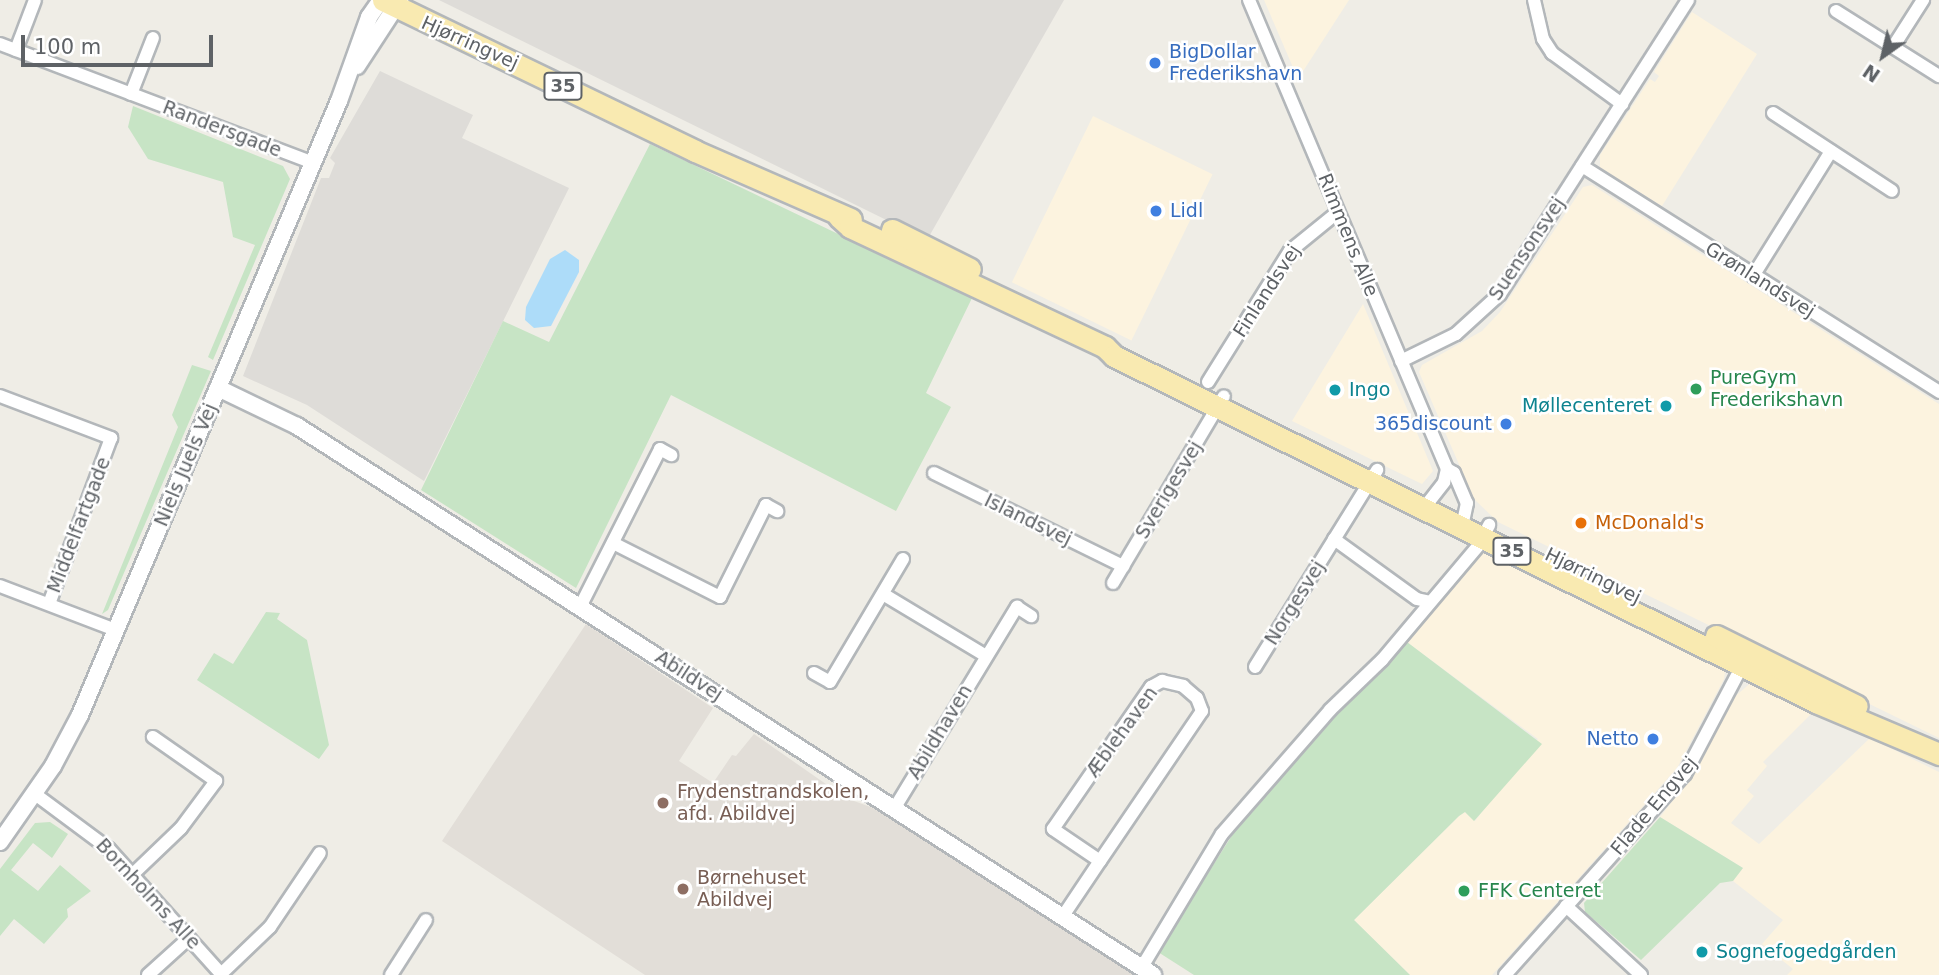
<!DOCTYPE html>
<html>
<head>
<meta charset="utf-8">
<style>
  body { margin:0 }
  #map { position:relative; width:1939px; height:975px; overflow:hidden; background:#efede6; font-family:"DejaVu Sans",sans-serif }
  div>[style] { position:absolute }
  .commercial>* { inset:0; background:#fcf3df; transform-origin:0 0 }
  .industrial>* { inset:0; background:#dedcd8 }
  .education>* { inset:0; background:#e2ded8 }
  .green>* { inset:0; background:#c7e4c5 }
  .water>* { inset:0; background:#addcf9 }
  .roads { filter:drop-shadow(2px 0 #b3b7ba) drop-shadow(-2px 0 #b3b7ba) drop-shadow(0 2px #b3b7ba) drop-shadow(0 -2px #b3b7ba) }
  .minor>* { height:12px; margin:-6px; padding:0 6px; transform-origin:6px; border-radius:6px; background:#fff }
  .tertiary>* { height:16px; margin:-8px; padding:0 8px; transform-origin:8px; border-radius:8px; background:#fff }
  .primary>* { height:21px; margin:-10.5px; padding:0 10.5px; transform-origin:10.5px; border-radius:10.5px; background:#f9eab1 }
  .dots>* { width:19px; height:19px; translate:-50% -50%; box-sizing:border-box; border:4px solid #fff; border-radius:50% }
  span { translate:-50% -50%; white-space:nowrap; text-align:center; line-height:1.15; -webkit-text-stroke:5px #fff; paint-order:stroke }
  .shield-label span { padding:2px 5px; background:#fff; border:2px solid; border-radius:5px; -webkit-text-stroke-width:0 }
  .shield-label { font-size:18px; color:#5e6266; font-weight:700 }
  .street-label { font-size:19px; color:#5e6266 }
  .shop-label { font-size:19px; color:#366cbe }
  .left { translate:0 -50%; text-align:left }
  .right { translate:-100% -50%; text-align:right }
  .leisure-label { font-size:19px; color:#27864d }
  .culture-label { font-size:19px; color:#0d838f }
  .food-label { font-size:19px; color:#c56008 }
  .education-label { font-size:19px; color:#785e54 }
  .north { position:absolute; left:1848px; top:21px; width:70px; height:70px; -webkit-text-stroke:5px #fff; paint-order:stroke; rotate:214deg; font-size:19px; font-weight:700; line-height:28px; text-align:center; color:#5e6266 }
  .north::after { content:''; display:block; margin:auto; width:24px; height:32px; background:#5e6266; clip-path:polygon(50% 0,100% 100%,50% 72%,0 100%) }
  .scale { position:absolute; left:21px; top:35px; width:192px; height:32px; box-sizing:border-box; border:4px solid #5e6266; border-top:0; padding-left:9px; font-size:21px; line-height:24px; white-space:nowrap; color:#5e6266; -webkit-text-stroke:5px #fff; paint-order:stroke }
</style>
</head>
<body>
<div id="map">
  <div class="commercial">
    <i style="clip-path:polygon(1264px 0,1349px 0,1298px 79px)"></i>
    <i style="clip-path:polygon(1692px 12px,1757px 54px,1662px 206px,1600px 168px,1600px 155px,1650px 79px,1655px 82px,1659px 76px,1654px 72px)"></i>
    <i style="left:1093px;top:116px;width:133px;height:185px;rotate:26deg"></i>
    <i style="clip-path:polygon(1592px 185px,1939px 404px,1939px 738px,1498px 522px,1474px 499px,1419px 372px,1422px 365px,1482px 331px,1500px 312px,1583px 187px)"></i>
    <i style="clip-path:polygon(1363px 304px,1433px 471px,1422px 484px,1292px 421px)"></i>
    <i style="clip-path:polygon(1482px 548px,1531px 577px,1726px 667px,1724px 679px,1677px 768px,1492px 975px,1410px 975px,1354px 920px,1459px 816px,1465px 812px,1475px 821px,1538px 739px,1404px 640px)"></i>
    <i style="clip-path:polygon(1753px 681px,1815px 710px,1763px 762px,1767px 766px,1747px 790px,1754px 796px,1731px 823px,1759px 844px,1870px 738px,1939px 772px,1939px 975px,1787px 975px,1793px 969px,1762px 944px,1783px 920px,1733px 881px,1743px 868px,1660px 817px,1689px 780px,1733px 698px)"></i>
  </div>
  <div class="industrial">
    <i style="clip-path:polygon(439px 0,1064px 0,927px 240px)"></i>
    <i style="clip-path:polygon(380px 71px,473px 115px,462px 138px,569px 188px,424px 481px,307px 405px,243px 376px,321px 178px,329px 178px,335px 163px,330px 158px)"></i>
  </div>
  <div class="education">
    <i style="clip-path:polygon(586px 624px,713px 708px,679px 761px,713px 783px,732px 755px,736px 756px,754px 734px,846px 798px,873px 808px,1136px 975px,645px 975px,442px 841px)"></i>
  </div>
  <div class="green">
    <i style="clip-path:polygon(133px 106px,283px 166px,290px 179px,213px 360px,208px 357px,255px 245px,233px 237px,223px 182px,148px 159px,128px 127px)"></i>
    <i style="clip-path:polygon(650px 144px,972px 298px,926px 393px,951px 407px,896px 511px,671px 395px,576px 588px,421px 490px,503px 321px,549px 342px)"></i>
    <i style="clip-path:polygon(192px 365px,211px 371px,108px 610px,102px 614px,178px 427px,172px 415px)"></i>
    <i style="clip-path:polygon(266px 612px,280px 613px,277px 619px,307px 640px,329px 745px,319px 759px,197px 680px,214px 653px,233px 664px)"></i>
    <i style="clip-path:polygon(1407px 642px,1542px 744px,1474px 821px,1465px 812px,1459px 816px,1354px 920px,1410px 975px,1194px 975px,1158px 952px,1236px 829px,1335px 713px)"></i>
    <i style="clip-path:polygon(1660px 817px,1743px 868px,1733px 881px,1720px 883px,1641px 960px,1585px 912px,1584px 903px)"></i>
    <i style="clip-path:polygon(50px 822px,68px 834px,52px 858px,33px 843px,11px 870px,38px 891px,60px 865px,91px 891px,67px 909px,68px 917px,44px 944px,14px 919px,0 936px,0 869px,35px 823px)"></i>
  </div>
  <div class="water">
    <i style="clip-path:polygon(565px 250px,579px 260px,579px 272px,551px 326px,534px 328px,525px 320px,526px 307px,550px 259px)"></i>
  </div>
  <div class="roads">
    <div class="minor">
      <i style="left:1249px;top:0;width:509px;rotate:67.11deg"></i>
      <i style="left:1447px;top:469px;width:8px;rotate:30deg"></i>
      <i style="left:1454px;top:473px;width:33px;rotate:67deg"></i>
      <i style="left:1467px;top:503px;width:25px;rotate:102deg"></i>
      <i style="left:1534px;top:0;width:40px;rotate:77deg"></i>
      <i style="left:1543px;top:39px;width:17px;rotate:57deg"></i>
      <i style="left:1552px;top:53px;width:87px;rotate:36.1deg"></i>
      <i style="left:1836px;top:11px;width:122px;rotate:32.3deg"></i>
      <i style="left:0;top:44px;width:335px;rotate:20.8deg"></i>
      <i style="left:1893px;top:47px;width:56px;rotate:-57.4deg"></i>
      <i style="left:16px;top:50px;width:53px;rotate:-69.2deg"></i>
      <i style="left:131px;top:94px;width:60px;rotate:-68.6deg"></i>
      <i style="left:1773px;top:113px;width:142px;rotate:33.2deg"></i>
      <i style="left:1582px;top:166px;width:423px;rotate:32.3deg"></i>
      <i style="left:1753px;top:276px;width:147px;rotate:-58deg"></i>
      <i style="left:1401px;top:361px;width:61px;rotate:-26.1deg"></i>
      <i style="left:1456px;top:334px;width:59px;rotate:-42.3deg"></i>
      <i style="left:1500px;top:294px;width:349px;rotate:-57.4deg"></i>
      <i style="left:1208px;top:382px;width:155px;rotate:-58deg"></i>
      <i style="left:1290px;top:251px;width:62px;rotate:-39.1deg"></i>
      <i style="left:0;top:396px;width:119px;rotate:20.7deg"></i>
      <i style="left:111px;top:438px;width:177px;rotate:110.5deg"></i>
      <i style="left:934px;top:473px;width:211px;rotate:26.2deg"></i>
      <i style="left:1424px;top:508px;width:33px;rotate:-52deg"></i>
      <i style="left:1444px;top:482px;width:13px;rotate:-77deg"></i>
      <i style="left:1334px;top:539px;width:102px;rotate:35.9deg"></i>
      <i style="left:1417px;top:599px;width:13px;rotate:13deg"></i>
      <i style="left:613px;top:543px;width:120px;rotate:26.8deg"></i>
      <i style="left:720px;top:597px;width:103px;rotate:-63.4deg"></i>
      <i style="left:766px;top:505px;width:13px;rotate:29deg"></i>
      <i style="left:1113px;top:583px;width:217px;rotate:-59.3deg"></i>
      <i style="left:0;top:586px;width:124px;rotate:20.8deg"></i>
      <i style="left:883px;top:594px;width:120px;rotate:31deg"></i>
      <i style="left:580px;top:607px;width:177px;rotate:-63.1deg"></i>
      <i style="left:660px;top:449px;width:13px;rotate:29deg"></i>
      <i style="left:1255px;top:667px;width:232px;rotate:-58.2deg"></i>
      <i style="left:814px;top:673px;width:18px;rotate:29deg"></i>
      <i style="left:830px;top:682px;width:143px;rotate:-59.3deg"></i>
      <i style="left:35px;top:794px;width:92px;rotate:36.6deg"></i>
      <i style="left:109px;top:849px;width:169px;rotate:48.1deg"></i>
      <i style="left:894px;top:809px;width:237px;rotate:-58.7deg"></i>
      <i style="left:1017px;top:607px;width:17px;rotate:33deg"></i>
      <i style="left:133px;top:874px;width:66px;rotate:-43.8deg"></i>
      <i style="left:181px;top:828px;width:59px;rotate:-53.3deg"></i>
      <i style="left:216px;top:781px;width:77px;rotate:-145.1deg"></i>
      <i style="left:1566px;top:906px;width:102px;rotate:42.6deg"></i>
      <i style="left:1063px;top:916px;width:66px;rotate:-56.1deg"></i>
      <i style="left:1100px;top:861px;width:57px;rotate:-145.8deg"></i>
      <i style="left:1053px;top:829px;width:173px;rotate:-55.4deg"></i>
      <i style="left:1151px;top:687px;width:13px;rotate:-29deg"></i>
      <i style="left:1162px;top:681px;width:22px;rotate:13deg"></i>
      <i style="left:1183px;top:686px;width:18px;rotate:41deg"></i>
      <i style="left:1197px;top:698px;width:14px;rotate:69deg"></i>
      <i style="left:1202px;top:711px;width:181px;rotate:124.2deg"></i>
      <i style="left:1142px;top:967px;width:155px;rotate:-59deg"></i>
      <i style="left:1222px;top:834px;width:164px;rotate:-48.9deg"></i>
      <i style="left:1330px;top:710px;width:72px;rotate:-43.9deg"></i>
      <i style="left:1382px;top:660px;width:149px;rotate:-49.9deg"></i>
      <i style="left:1478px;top:546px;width:24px;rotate:-62deg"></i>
      <i style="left:221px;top:974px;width:68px;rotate:-43.8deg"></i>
      <i style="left:270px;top:927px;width:89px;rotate:-56deg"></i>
      <i style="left:148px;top:975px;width:55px;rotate:-42.1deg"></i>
      <i style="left:391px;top:975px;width:65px;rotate:-57.5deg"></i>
      <i style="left:1505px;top:975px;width:270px;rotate:-48.2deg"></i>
      <i style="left:1685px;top:774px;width:129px;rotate:-62.2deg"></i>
    </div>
    <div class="tertiary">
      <i style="left:357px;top:66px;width:79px;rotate:-56.9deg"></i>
      <i style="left:218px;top:388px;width:88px;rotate:25.7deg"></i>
      <i style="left:297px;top:426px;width:1017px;rotate:32.67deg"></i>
      <i style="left:0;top:842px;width:93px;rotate:-55.1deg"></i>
      <i style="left:53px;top:766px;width:58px;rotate:-62.1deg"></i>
      <i style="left:80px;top:715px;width:666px;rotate:-67.13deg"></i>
      <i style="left:339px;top:101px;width:89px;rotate:-70.3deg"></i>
      <i style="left:369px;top:17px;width:21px;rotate:-55deg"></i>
    </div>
    <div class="primary">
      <i style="left:383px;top:0;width:347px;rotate:25.8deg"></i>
      <i style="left:695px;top:151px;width:170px;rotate:23.6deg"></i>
      <i style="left:839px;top:217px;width:15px;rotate:42deg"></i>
      <i style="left:850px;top:227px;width:282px;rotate:25.2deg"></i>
      <i style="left:1105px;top:347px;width:13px;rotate:45deg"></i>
      <i style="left:1114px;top:356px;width:783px;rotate:26.24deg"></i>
      <i style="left:1816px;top:702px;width:134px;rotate:22.9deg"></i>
      <i style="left:892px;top:230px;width:87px;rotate:26.6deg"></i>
      <i style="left:1716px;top:636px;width:157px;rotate:26.4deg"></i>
    </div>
  </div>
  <div class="dots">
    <i style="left:1155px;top:63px;background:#3f7fe0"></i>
    <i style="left:1156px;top:211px;background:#3f7fe0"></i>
    <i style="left:1696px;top:389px;background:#2e9e5b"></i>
    <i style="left:1335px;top:390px;background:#0f9aa8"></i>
    <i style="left:1666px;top:406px;background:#0f9aa8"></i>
    <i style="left:1506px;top:424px;background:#3f7fe0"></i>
    <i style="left:1581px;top:523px;background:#e8710a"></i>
    <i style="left:1653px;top:739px;background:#3f7fe0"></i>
    <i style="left:663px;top:803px;background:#8d6e63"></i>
    <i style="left:683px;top:889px;background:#8d6e63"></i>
    <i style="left:1464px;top:891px;background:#2e9e5b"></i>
    <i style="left:1702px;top:952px;background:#0f9aa8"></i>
  </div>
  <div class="shield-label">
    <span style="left:563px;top:86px">35</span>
    <span style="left:1512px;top:551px">35</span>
  </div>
  <div class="street-label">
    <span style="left:470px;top:43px;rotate:24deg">Hjørringvej</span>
    <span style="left:222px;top:129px;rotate:21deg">Randersgade</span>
    <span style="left:1348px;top:235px;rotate:68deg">Rimmens Alle</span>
    <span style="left:1527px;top:249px;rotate:-56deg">Suensonsvej</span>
    <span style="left:1760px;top:280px;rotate:32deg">Grønlandsvej</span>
    <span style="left:1267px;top:291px;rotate:-57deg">Finlandsvej</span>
    <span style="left:186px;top:465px;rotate:-67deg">Niels Juels Vej</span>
    <span style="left:1169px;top:490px;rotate:-59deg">Sverigesvej</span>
    <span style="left:1028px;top:520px;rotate:26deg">Islandsvej</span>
    <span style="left:79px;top:525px;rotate:-69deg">Middelfartgade</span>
    <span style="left:1593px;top:576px;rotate:26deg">Hjørringvej</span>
    <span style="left:1295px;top:603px;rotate:-58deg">Norgesvej</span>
    <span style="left:689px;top:676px;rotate:33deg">Abildvej</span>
    <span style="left:940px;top:732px;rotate:-59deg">Abildhaven</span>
    <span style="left:1122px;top:732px;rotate:-54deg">Æblehaven</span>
    <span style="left:1654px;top:806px;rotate:-50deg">Flade Engvej</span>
    <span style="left:148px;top:894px;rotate:47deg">Bornholms Alle</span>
  </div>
  <div class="shop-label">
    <span class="left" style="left:1169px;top:63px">BigDollar<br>Frederikshavn</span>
    <span class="left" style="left:1170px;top:211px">Lidl</span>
    <span class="right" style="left:1492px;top:424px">365discount</span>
    <span class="right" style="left:1639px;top:739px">Netto</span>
  </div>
  <div class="leisure-label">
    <span class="left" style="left:1710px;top:389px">PureGym<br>Frederikshavn</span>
    <span class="left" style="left:1478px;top:891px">FFK Centeret</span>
  </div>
  <div class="culture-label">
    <span class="left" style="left:1349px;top:390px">Ingo</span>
    <span class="right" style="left:1652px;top:406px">Møllecenteret</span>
    <span class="left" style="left:1716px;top:952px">Sognefogedgården</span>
  </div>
  <div class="food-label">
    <span class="left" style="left:1595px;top:523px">McDonald's</span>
  </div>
  <div class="education-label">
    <span class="left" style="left:677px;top:803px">Frydenstrandskolen,<br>afd. Abildvej</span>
    <span class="left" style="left:697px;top:889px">Børnehuset<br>Abildvej</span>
  </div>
  <div class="north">N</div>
  <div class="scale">100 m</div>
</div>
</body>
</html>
